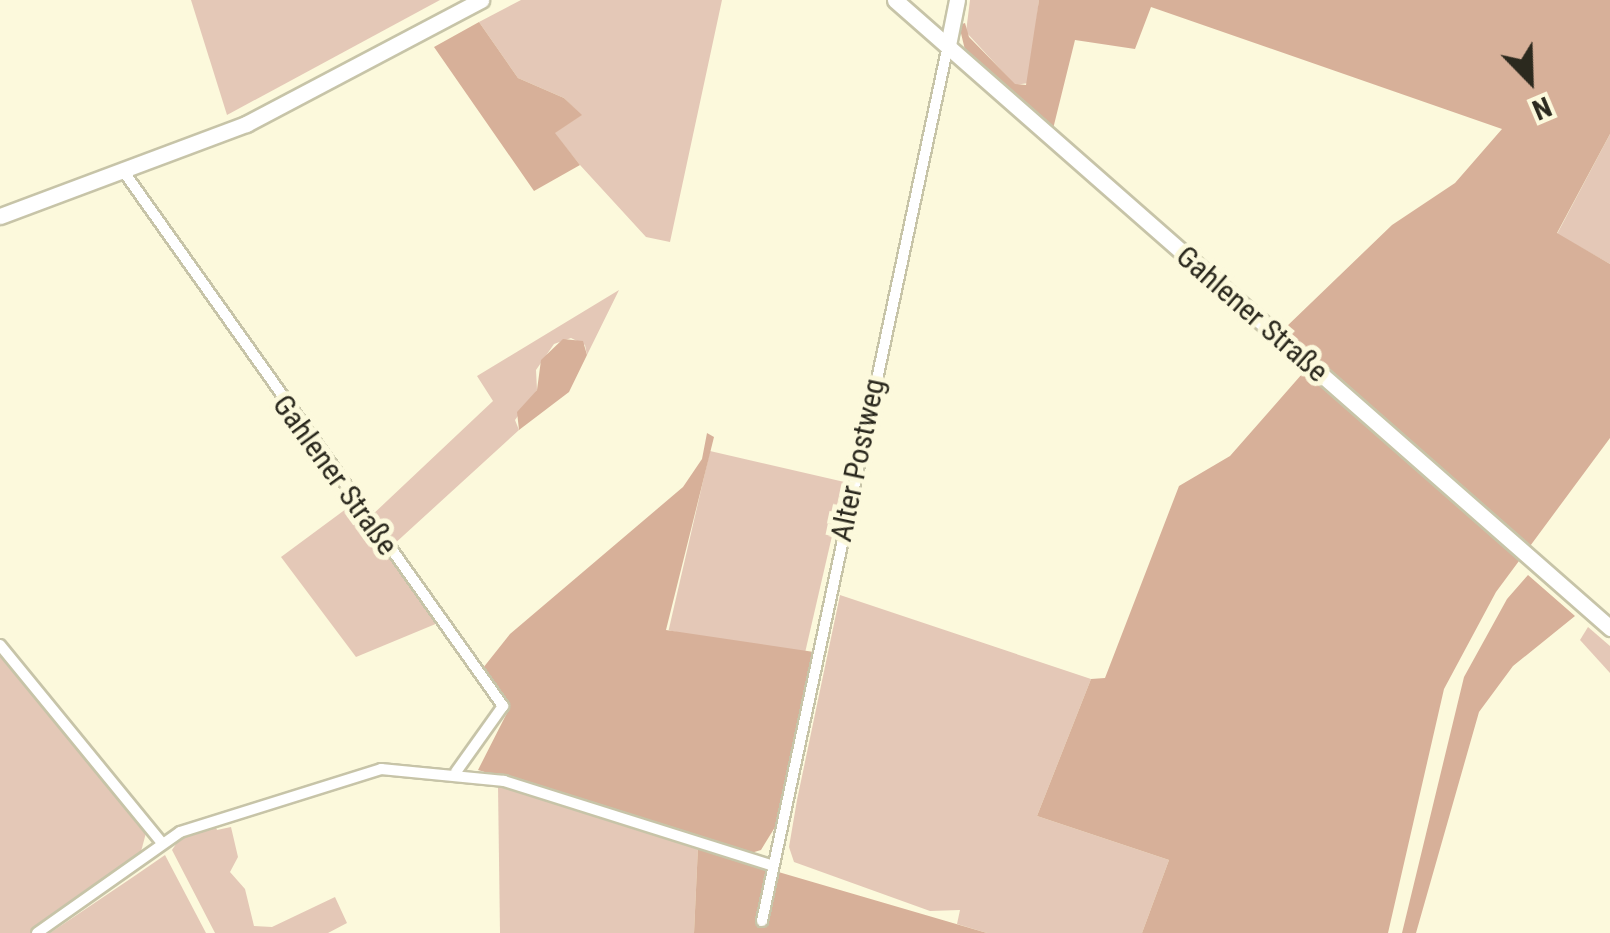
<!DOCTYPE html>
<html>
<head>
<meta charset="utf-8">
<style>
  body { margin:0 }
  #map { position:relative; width:1610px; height:933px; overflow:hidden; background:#fcf9dc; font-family:"Roboto Condensed",sans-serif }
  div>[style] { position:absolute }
  .green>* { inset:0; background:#e4c8b7; transform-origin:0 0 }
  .forest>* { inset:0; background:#d7b099 }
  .roads { filter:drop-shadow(2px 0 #c7c4a8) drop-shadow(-2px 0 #c7c4a8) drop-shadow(0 2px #c7c4a8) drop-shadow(0 -2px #c7c4a8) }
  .street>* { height:10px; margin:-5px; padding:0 5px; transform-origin:5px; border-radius:5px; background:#fff }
  .secondary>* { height:15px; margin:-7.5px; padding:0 7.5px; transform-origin:7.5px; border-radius:7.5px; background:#fff }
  span { translate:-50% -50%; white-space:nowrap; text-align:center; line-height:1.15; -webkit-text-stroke:10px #fcf9dc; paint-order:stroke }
  .street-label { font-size:30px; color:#2b291e }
  .north { position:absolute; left:1480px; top:30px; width:100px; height:100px; -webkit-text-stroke:8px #fcf9dc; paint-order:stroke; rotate:157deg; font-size:28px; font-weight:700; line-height:40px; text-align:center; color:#2b291e }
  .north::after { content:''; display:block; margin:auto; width:35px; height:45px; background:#2b291e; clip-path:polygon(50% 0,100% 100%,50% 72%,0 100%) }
</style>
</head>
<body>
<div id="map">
  <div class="green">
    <i style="clip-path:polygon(191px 0,440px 0,227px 115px)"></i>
    <i style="clip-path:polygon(521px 0,722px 0,670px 242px,646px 237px,580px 165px,554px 133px,581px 115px,564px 98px,518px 78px,479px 22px)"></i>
    <i style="clip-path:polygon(970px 0,1039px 0,1029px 83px,1015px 85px,966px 32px)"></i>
    <i style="clip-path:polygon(1610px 134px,1610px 264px,1557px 234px)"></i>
    <i style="clip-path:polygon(619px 290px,587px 355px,585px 345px,571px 338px,554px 344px,536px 370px,537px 390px,515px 420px,519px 430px,392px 546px,370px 517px,493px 401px,477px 376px)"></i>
    <i style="left:710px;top:451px;width:138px;height:184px;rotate:13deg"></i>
    <i style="clip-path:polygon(350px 506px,438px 623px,356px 657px,281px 557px)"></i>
    <i style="clip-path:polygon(840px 595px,1091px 679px,1037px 816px,1169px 860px,1142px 933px,987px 933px,957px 924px,960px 910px,930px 911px,794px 862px,789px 847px,797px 800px)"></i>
    <i style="clip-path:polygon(1588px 627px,1610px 646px,1610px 673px,1580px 640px)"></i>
    <i style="clip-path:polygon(0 652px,146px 833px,139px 859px,34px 933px,0 933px)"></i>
    <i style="clip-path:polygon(498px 786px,698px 846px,694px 933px,500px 933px)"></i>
    <i style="clip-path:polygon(214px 822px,217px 830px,231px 827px,238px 857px,230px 872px,245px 889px,254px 926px,272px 927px,335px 897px,347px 923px,328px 933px,215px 933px,172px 850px,182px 835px)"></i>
    <i style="clip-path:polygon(165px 855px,206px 933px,50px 933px,136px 875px)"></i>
  </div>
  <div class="forest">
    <i style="clip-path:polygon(1039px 0,1610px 0,1610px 134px,1557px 233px,1610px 264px,1610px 438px,1496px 592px,1444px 689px,1388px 933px,1142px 933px,1169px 860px,1037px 816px,1091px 679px,1105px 678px,1179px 486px,1230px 456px,1316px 358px,1284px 329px,1392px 225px,1455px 183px,1502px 129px,1151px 7px,1135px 49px,1075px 40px,1053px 129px,965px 50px,959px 25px,965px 23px,969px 37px,1015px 84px,1026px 85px)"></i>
    <i style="clip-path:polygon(479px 22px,518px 78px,564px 98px,582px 115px,555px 133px,580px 165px,534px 191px,434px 47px)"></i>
    <i style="clip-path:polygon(563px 339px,583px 341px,587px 355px,569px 392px,519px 430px,517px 412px,537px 390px,541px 360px)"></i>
    <i style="clip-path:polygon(707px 433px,714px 437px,666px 630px,814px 652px,780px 819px,761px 850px,751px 853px,478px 770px,509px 709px,483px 668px,510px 634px,683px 487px,702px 459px)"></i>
    <i style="clip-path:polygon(1528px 575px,1575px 616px,1513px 666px,1479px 712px,1416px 933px,1402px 933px,1464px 677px,1507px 599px)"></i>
    <i style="clip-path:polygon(698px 846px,775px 871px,987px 933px,694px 933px)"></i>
  </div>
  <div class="roads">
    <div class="street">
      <i style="left:124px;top:172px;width:655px;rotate:54.64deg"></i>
      <i style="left:503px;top:706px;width:81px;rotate:125.5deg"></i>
      <i style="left:0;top:645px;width:254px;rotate:50.7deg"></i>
      <i style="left:762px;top:921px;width:896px;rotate:-78.01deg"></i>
      <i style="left:37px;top:933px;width:175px;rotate:-35.2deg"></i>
      <i style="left:180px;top:832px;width:211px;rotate:-17.4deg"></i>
      <i style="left:381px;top:769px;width:124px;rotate:5.6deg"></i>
      <i style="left:504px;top:781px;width:282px;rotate:17.5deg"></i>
    </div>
    <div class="secondary">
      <i style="left:895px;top:0;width:952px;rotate:41.29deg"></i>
      <i style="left:948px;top:45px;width:46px;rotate:-78.7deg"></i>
      <i style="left:0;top:216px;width:263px;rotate:-20.5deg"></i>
      <i style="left:246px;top:124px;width:266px;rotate:-27.8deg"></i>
    </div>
  </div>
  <div class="street-label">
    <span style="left:1252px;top:314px;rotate:41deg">Gahlener Straße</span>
    <span style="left:858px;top:460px;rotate:-78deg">Alter Postweg</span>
    <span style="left:335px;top:475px;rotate:54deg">Gahlener Straße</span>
  </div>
  <div class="north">N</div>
</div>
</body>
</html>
